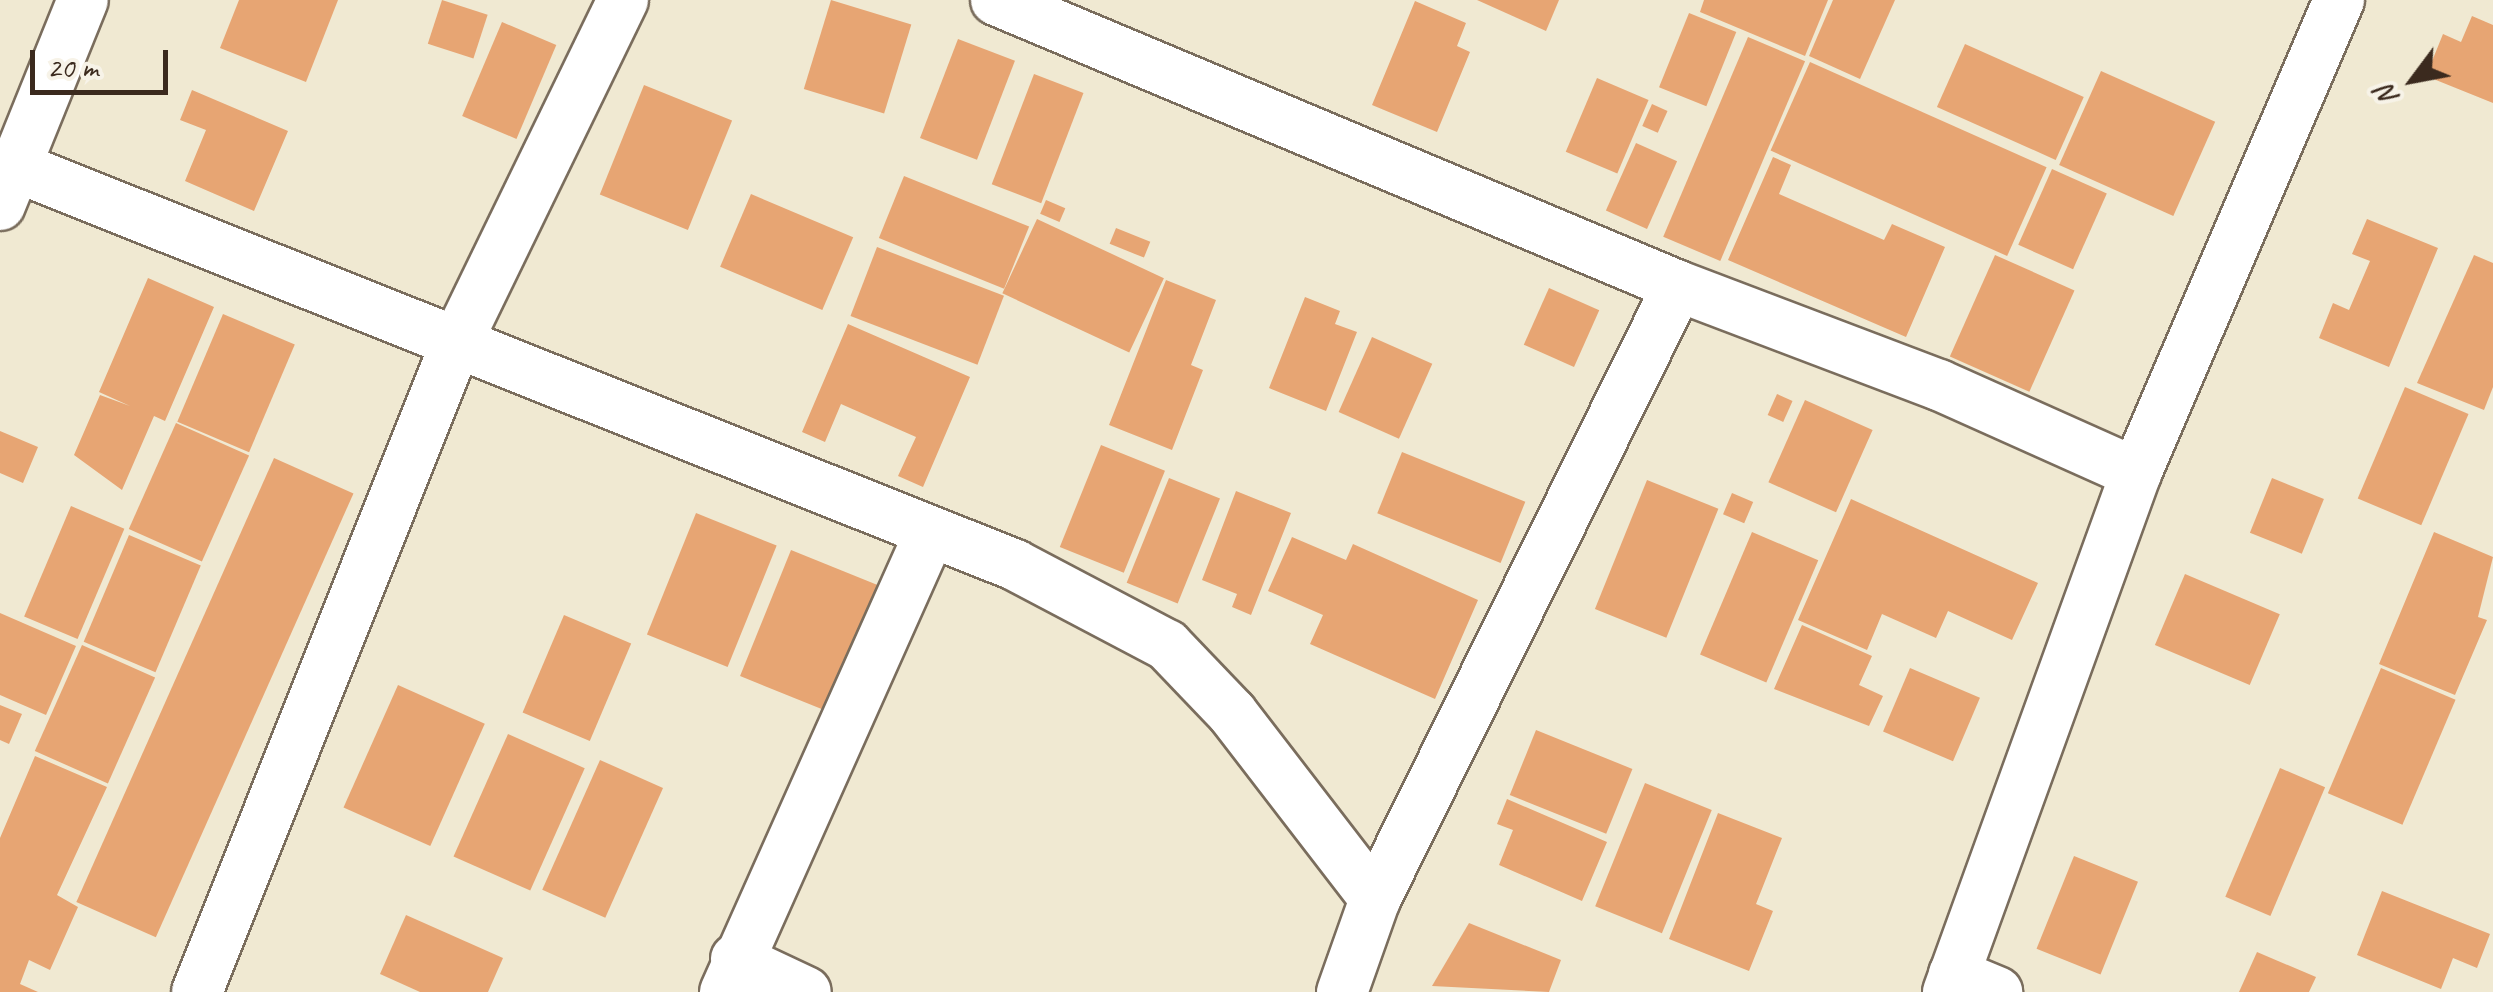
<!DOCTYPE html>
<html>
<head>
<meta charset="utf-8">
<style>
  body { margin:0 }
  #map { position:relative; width:2493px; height:992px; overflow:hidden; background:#f0e9d2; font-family:Caveat,sans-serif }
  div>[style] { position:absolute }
  .building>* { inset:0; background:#e7a573; transform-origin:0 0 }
  .roads { filter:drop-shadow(2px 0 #7a6d5d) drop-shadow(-2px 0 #7a6d5d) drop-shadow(0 2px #7a6d5d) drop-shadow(0 -2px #7a6d5d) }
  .minor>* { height:50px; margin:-25px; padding:0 25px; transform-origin:25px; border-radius:25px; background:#fff }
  span { translate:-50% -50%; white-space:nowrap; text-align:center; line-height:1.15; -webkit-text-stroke:10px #f7f3e8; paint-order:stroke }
  .north { position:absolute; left:2363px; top:30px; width:100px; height:100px; -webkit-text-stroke:8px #f7f3e8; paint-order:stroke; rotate:238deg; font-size:28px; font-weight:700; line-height:40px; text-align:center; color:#3b2a1e }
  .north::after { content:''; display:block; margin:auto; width:35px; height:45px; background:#3b2a1e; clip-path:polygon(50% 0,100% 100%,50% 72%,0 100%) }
  .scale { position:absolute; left:30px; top:50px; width:138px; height:45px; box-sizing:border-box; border:5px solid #3b2a1e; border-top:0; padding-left:12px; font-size:30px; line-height:35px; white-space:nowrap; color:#3b2a1e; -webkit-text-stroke:8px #f7f3e8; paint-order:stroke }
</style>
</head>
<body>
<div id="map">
  <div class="building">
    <i style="clip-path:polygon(239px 0,338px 0,306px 82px,220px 48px)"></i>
    <i style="left:442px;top:0;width:48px;height:46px;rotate:18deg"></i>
    <i style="left:831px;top:0;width:84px;height:93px;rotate:17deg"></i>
    <i style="clip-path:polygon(1477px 0,1559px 0,1546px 31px)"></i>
    <i style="clip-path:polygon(1704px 0,1828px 0,1805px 56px,1700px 12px)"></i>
    <i style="clip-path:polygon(1833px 0,1895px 0,1860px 79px,1809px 56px)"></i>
    <i style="clip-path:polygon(1415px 1px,1466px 23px,1457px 46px,1470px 52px,1437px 132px,1372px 105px)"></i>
    <i style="left:1689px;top:13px;width:51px;height:80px;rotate:22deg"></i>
    <i style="clip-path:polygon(2472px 16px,2493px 25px,2493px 103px,2426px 76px,2443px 34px,2461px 42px)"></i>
    <i style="left:502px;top:22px;width:59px;height:102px;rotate:23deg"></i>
    <i style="left:1748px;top:37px;width:62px;height:217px;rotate:23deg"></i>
    <i style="left:958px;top:39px;width:61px;height:106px;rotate:21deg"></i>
    <i style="left:1965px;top:44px;width:130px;height:69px;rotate:24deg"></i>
    <i style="left:1810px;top:62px;width:259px;height:97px;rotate:24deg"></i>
    <i style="left:2101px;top:71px;width:125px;height:103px;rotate:24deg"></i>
    <i style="left:1034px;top:74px;width:53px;height:118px;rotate:21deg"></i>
    <i style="left:1597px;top:78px;width:56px;height:80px;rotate:23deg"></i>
    <i style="left:644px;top:85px;width:95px;height:118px;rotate:22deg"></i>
    <i style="clip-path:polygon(192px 90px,288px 131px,254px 211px,185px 181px,206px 130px,180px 120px)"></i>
    <i style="left:1652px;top:104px;width:17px;height:24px;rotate:24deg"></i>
    <i style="left:1636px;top:143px;width:45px;height:74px;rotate:24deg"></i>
    <i style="clip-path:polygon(1773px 157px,1791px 165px,1779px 194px,1884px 240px,1892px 224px,1945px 247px,1906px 337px,1728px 260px)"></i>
    <i style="left:2052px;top:169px;width:60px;height:83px;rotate:24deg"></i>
    <i style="left:904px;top:176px;width:135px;height:67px;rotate:22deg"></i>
    <i style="left:751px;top:194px;width:111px;height:79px;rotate:23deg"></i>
    <i style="left:1046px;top:200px;width:21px;height:15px;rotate:23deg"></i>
    <i style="left:1037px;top:219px;width:140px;height:82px;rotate:25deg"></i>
    <i style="clip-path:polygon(2367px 219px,2438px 248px,2389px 367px,2319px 338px,2333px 303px,2349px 310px,2370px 261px,2352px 254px)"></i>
    <i style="left:1116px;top:228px;width:37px;height:17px;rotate:22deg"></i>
    <i style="left:877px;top:247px;width:136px;height:74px;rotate:21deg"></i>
    <i style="left:1995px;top:255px;width:87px;height:111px;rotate:24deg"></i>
    <i style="clip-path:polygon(2474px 255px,2493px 263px,2493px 387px,2484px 410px,2417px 383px)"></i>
    <i style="clip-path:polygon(148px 278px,214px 307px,165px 421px,154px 416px,122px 490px,74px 455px,100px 395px,130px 406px,99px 392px)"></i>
    <i style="clip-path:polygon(1166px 280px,1216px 300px,1191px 365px,1203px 370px,1172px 450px,1109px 425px)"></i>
    <i style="left:1549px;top:288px;width:55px;height:62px;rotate:24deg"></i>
    <i style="clip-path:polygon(1305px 297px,1340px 311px,1335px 324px,1357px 332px,1326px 411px,1269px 388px)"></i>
    <i style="left:223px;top:314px;width:78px;height:117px;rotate:23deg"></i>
    <i style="clip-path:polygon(848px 324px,970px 377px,923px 487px,898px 476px,916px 437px,841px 404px,825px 442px,802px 432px)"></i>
    <i style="left:1372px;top:337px;width:66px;height:82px;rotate:24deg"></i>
    <i style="left:2405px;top:387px;width:69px;height:121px;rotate:23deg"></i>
    <i style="left:1777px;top:394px;width:17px;height:23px;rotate:24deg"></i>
    <i style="left:1805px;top:400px;width:74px;height:90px;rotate:24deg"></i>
    <i style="left:176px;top:423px;width:80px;height:116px;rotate:24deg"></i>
    <i style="clip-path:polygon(0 431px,38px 447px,23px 483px,0 473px)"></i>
    <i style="left:1101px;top:445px;width:69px;height:110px;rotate:22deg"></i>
    <i style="left:1402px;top:452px;width:133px;height:66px;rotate:22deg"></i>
    <i style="left:274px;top:458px;width:87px;height:486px;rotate:24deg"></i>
    <i style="left:1169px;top:478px;width:55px;height:113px;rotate:22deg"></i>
    <i style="left:2272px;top:478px;width:56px;height:59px;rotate:22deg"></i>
    <i style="left:1647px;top:480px;width:77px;height:139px;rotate:22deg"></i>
    <i style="clip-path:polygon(1236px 491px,1291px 513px,1251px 615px,1232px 607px,1237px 594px,1202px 580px)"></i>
    <i style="left:1732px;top:493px;width:23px;height:23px;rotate:23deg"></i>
    <i style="clip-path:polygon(1851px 499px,2038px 583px,2012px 640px,1948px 611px,1936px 638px,1882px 614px,1867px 650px,1798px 620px)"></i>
    <i style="left:71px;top:506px;width:58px;height:120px;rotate:23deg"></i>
    <i style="left:696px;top:513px;width:87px;height:131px;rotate:22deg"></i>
    <i style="left:1752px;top:532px;width:72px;height:133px;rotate:23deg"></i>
    <i style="clip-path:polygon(2434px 532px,2493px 557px,2478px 617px,2487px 620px,2455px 695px,2379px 664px)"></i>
    <i style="left:129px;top:535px;width:78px;height:116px;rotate:23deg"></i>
    <i style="clip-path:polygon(1292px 537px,1346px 560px,1353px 544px,1478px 600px,1435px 699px,1310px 644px,1323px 615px,1268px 591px)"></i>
    <i style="left:791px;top:550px;width:100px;height:136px;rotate:22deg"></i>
    <i style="left:2185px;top:574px;width:103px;height:77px;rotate:23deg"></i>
    <i style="clip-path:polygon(0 613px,76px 646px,46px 715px,0 695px)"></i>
    <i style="left:564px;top:615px;width:73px;height:106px;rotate:23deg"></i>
    <i style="clip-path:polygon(1802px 625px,1872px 656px,1859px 685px,1883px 696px,1869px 726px,1774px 689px)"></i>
    <i style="left:82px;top:645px;width:80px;height:116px;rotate:24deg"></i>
    <i style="left:1910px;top:668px;width:76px;height:69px;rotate:23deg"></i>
    <i style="left:2381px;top:668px;width:81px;height:136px;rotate:23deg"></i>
    <i style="left:398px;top:685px;width:95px;height:134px;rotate:24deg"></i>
    <i style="clip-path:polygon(0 705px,22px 714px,9px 744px,0 740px)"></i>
    <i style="left:1536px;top:730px;width:104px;height:70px;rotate:22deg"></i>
    <i style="left:508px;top:734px;width:84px;height:134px;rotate:24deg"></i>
    <i style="clip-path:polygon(35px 756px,107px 787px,57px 895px,78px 907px,50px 970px,29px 960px,20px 984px,38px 992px,0 992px,0 838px)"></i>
    <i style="left:600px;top:760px;width:69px;height:142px;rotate:24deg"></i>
    <i style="left:2280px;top:768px;width:49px;height:140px;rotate:23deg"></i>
    <i style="left:1645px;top:783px;width:72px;height:133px;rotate:22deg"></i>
    <i style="clip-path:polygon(1507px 799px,1607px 842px,1582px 901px,1499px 865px,1513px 830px,1497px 824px)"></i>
    <i style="clip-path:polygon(1718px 813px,1782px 838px,1756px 904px,1773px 911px,1749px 971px,1669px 939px)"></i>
    <i style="left:2074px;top:856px;width:69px;height:100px;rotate:22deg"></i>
    <i style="clip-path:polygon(2382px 891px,2490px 934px,2477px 968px,2453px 958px,2441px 989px,2357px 955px)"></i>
    <i style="clip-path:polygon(406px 915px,503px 958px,488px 992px,420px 992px,380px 974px)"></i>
    <i style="clip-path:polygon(1469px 923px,1561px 960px,1549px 992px,1432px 986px)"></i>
    <i style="clip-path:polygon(2257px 952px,2316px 977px,2309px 992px,2239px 992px)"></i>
  </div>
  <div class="roads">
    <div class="minor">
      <i style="left:996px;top:0;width:740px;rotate:22.75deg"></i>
      <i style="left:14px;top:166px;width:1078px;rotate:21.73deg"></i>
      <i style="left:1015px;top:565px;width:172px;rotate:27.8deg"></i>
      <i style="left:1167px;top:645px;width:94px;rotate:46.3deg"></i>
      <i style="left:1232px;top:713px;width:235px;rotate:52.4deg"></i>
      <i style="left:1375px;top:899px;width:99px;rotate:109.5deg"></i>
      <i style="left:0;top:205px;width:221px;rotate:-68deg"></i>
      <i style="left:1375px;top:899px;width:684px;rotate:-63.7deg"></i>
      <i style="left:1678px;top:286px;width:279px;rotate:20.8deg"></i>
      <i style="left:1939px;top:385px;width:216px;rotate:24.1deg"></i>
      <i style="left:736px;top:959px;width:77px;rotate:25.2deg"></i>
      <i style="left:1954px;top:974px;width:47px;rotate:22.7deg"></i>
      <i style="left:197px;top:992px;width:693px;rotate:-68.24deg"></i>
      <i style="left:454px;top:348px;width:387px;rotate:-64.1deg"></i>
      <i style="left:725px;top:992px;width:503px;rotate:-65.93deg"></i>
      <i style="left:1948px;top:992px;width:552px;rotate:-70.09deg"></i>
      <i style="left:2136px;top:473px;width:515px;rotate:-66.77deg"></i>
    </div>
  </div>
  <div class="north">N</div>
  <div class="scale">20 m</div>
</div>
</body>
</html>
